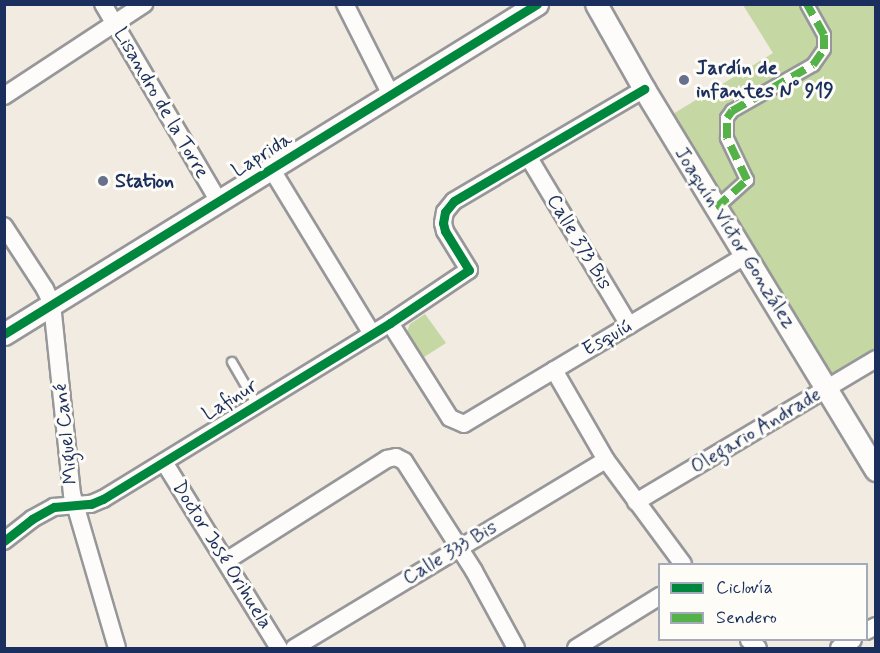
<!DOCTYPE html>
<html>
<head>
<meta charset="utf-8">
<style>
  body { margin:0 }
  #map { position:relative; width:880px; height:653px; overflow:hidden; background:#f1ebe1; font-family:Mynerve,sans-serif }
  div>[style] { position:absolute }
  .green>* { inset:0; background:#c5d7a3 }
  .roads { filter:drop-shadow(2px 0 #97979a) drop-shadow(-2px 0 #97979a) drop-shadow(0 2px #97979a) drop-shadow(0 -2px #97979a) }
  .service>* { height:8px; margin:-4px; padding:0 4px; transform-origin:4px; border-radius:4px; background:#fdfcfa }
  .pedestrian>* { height:12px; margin:-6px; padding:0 6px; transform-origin:6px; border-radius:6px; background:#fdfcfa }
  .minor>* { height:16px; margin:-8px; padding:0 8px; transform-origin:8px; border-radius:8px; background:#fdfcfa }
  .tertiary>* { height:21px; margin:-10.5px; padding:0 10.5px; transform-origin:10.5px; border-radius:10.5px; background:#fdfcfa }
  .quiet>* { height:8px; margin-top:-4px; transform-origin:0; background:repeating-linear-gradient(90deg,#55b248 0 15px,transparent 0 23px) }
  .cycleway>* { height:9px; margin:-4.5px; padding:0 4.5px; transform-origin:4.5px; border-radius:4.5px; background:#00873e }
  .dots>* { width:16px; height:16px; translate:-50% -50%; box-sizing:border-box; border:3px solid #fdfcf7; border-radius:50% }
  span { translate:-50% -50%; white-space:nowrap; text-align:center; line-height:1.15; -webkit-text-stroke:6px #fdfcf7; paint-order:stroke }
  .poi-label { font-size:20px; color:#1b2f5e; font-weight:700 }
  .left { translate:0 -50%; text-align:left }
  .street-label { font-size:20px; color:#1b2f5e }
  .frame { position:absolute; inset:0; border:6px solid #1b2f5e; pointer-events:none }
  .legend { position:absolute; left:658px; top:563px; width:210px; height:78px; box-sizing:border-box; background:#fdfcf7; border:2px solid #a3aaba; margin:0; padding:8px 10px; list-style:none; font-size:18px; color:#1b2f5e }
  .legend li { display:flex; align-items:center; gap:12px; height:30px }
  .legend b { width:30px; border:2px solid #a3aaba }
</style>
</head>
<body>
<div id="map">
  <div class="green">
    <i style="clip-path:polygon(743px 5px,875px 5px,875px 351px,828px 380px,668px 117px,773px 53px)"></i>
    <i style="clip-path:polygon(425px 314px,446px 343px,421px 359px,406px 334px,410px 324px)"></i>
  </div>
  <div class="roads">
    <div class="service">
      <i style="left:232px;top:362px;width:50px;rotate:59.8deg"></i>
    </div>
    <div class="pedestrian">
      <i style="left:716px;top:208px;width:42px;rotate:-42.1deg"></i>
      <i style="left:747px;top:180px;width:47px;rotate:-115.5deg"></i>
      <i style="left:727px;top:138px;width:20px;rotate:-90deg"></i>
      <i style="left:727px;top:118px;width:9px;rotate:-54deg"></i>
      <i style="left:732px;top:111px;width:93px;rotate:-29.6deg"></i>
      <i style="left:813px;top:65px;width:19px;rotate:-55deg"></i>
      <i style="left:824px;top:49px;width:14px;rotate:-90deg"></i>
      <i style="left:824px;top:35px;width:35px;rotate:-119deg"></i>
    </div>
    <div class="minor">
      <i style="left:103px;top:4px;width:229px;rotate:59.6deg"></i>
      <i style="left:345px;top:4px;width:102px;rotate:63.2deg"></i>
      <i style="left:4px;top:96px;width:168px;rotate:-33.3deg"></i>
      <i style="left:529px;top:158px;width:195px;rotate:59.1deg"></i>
      <i style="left:272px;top:170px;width:192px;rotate:58.6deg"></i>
      <i style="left:4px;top:226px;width:75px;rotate:56.9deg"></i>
      <i style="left:45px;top:289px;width:17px;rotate:65deg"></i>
      <i style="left:52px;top:304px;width:191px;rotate:84deg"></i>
      <i style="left:72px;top:494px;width:160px;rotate:73.7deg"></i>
      <i style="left:390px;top:323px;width:112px;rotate:57.7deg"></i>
      <i style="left:450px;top:418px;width:15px;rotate:23deg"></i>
      <i style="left:464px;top:424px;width:327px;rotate:-30.9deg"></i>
      <i style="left:554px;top:370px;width:104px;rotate:60deg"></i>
      <i style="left:606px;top:460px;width:129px;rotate:53.5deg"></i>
      <i style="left:164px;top:462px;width:219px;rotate:58.3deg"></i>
      <i style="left:636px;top:502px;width:279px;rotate:-30.8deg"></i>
      <i style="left:4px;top:541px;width:36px;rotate:-38deg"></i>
      <i style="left:32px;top:519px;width:25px;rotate:-29deg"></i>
      <i style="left:54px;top:507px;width:37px;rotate:-5deg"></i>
      <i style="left:91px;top:504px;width:13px;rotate:-23deg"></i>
      <i style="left:103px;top:499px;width:337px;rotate:-31.5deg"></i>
      <i style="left:390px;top:323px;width:95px;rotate:-33.9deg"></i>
      <i style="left:469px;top:270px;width:46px;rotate:-121.6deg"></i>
      <i style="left:445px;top:231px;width:8px;rotate:-104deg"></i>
      <i style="left:443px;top:223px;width:11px;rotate:-80deg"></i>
      <i style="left:445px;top:212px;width:14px;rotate:-51deg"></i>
      <i style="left:454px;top:201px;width:221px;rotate:-30.5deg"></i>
      <i style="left:226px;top:561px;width:191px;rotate:-32.4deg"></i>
      <i style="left:387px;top:459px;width:9px;rotate:-13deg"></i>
      <i style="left:396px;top:457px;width:9px;rotate:27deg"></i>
      <i style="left:404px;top:461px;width:130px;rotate:57.5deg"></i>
      <i style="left:474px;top:571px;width:88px;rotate:61.4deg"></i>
      <i style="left:866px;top:631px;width:11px;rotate:-27deg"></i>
      <i style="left:749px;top:640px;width:12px;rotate:42deg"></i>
      <i style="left:294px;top:648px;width:364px;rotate:-31.1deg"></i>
      <i style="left:576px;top:648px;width:99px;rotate:-31.8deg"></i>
      <i style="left:839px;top:648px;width:16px;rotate:-30deg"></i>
    </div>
    <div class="tertiary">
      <i style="left:596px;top:4px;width:98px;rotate:60.5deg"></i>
      <i style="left:644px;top:89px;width:446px;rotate:58.7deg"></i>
      <i style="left:4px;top:334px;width:627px;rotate:-31.76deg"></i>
    </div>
  </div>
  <div class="quiet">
    <i style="left:716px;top:208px;width:42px;rotate:-42.1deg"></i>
    <i style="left:747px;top:180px;width:47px;rotate:-115.5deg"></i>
    <i style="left:727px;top:138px;width:20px;rotate:-90deg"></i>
    <i style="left:727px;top:118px;width:9px;rotate:-54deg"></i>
    <i style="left:732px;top:111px;width:93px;rotate:-29.6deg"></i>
    <i style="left:813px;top:65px;width:19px;rotate:-55deg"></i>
    <i style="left:824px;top:49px;width:14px;rotate:-90deg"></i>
    <i style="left:824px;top:35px;width:35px;rotate:-119deg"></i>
  </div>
  <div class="cycleway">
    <i style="left:4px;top:334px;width:627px;rotate:-31.76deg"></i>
    <i style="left:4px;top:541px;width:36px;rotate:-38deg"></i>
    <i style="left:32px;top:519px;width:25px;rotate:-29deg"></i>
    <i style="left:54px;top:507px;width:37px;rotate:-5deg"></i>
    <i style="left:91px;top:504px;width:13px;rotate:-23deg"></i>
    <i style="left:103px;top:499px;width:337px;rotate:-31.5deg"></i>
    <i style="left:390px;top:323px;width:95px;rotate:-33.9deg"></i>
    <i style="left:469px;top:270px;width:46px;rotate:-121.6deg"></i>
    <i style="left:445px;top:231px;width:8px;rotate:-104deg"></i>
    <i style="left:443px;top:223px;width:11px;rotate:-80deg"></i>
    <i style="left:445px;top:212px;width:14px;rotate:-51deg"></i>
    <i style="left:454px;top:201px;width:221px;rotate:-30.5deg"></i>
  </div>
  <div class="dots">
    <i style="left:684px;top:80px;background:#66718c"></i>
    <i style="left:103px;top:181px;background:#66718c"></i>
  </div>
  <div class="poi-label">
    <span class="left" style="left:696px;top:80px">Jardín de<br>infantes N° 919</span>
    <span class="left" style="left:115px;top:181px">Station</span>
  </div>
  <div class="street-label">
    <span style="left:161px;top:103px;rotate:60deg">Lisandro de la Torre</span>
    <span style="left:262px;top:155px;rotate:-32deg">Laprida</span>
    <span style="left:735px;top:238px;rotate:58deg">Joaquín Víctor González</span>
    <span style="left:579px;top:242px;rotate:59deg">Calle 373 Bis</span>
    <span style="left:607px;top:338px;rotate:-30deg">Esquiú</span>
    <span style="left:230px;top:400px;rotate:-32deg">Lafinur</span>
    <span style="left:756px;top:431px;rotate:-31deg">Olegario Andrade</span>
    <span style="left:66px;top:434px;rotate:-96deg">Miguel Cané</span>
    <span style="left:450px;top:553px;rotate:-31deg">Calle 333 Bis</span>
    <span style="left:222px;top:555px;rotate:58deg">Doctor José Orihuela</span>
  </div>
  <div class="frame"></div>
  <ul class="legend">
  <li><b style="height:8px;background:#00873e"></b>Ciclovía</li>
  <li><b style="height:8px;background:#55b248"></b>Sendero</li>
  </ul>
</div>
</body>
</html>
